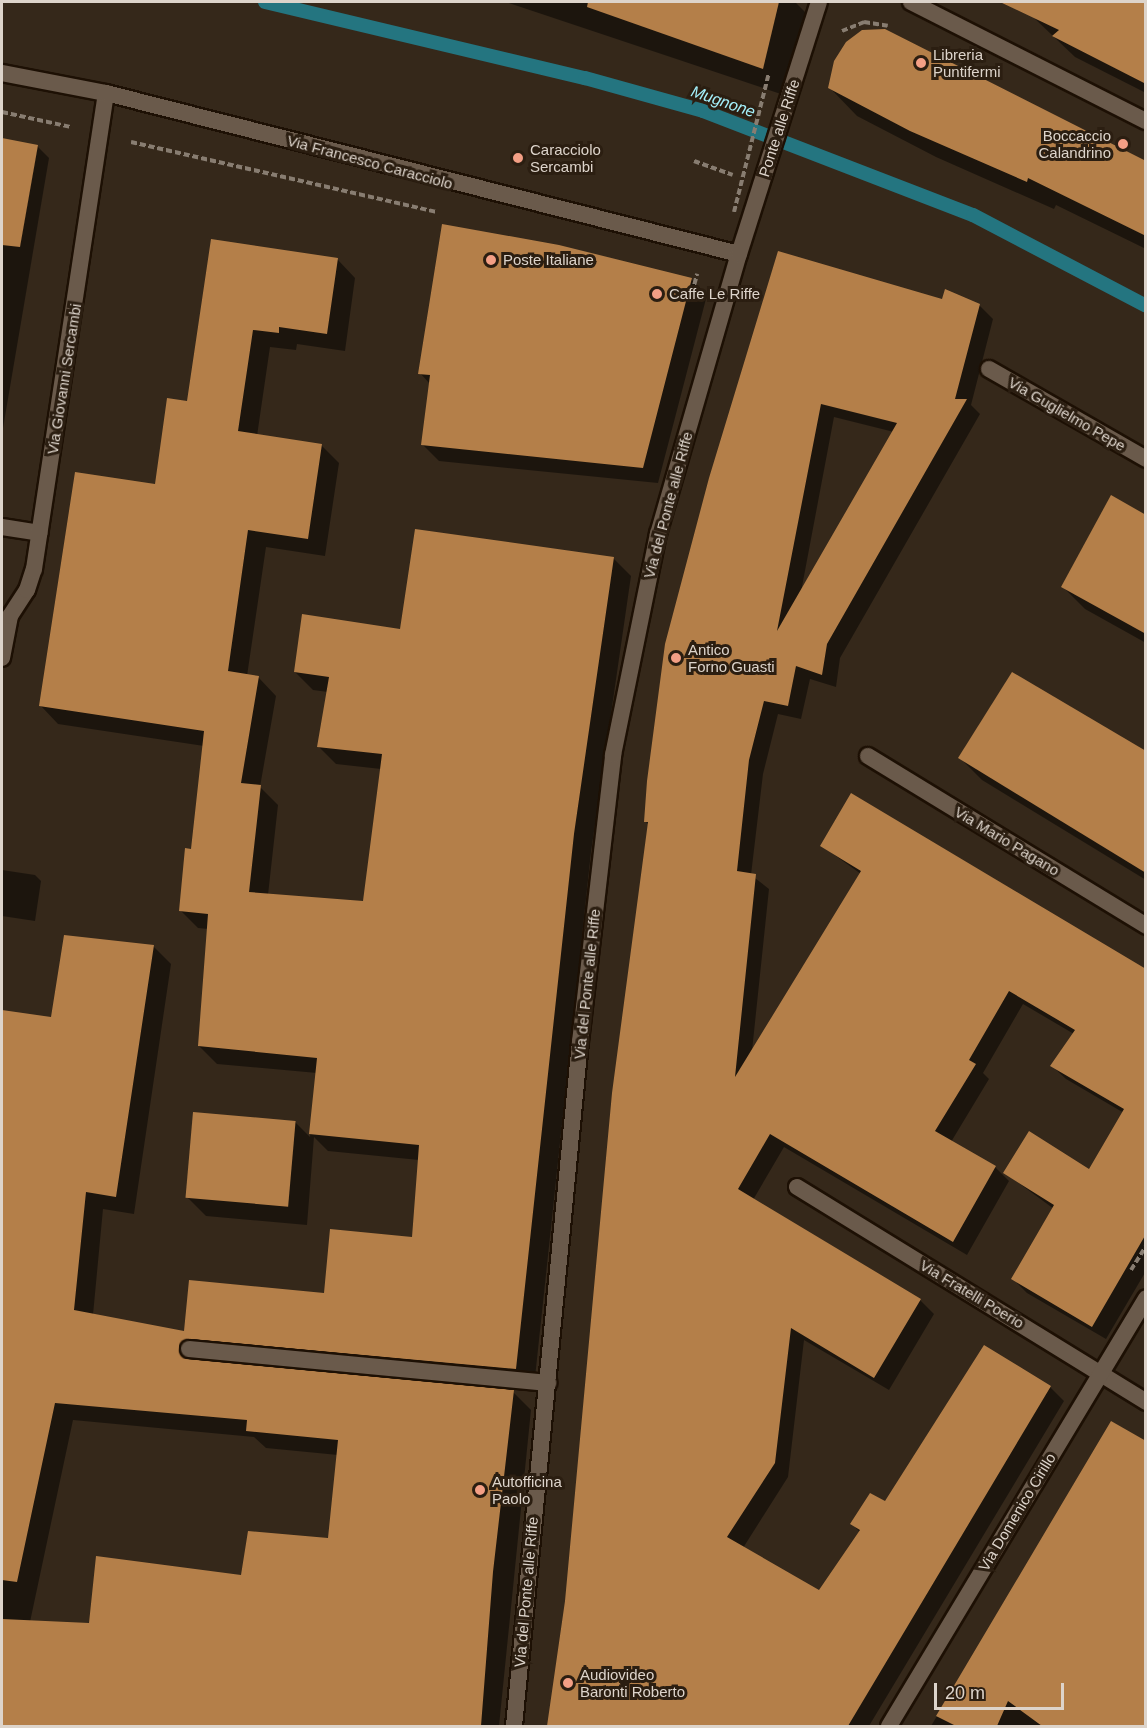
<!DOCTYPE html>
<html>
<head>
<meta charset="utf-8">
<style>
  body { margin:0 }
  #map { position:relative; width:1147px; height:1728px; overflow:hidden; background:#35281a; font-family:Arial,sans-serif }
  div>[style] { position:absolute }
  .shadow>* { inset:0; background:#0007 }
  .stream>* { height:14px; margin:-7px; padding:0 7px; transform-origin:7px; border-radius:7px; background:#247580 }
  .building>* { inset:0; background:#b47f49; transform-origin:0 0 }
  .path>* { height:4px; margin-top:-2px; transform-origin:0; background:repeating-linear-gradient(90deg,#887d71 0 6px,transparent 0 9px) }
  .roads { filter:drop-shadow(2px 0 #1d1004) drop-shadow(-2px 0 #1d1004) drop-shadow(0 2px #1d1004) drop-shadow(0 -2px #1d1004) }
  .service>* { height:16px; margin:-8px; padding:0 8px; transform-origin:8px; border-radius:8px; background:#6a5a4b }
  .minor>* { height:16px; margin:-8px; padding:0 8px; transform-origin:8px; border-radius:8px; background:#6a5a4b }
  .tertiary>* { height:16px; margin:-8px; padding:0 8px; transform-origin:8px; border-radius:8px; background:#6a5a4b }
  .path-bridge>* { height:4px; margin-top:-2px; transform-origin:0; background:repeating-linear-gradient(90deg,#887d71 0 6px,transparent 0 9px) }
  .dots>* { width:16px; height:16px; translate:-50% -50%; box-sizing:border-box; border:3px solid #2b1e11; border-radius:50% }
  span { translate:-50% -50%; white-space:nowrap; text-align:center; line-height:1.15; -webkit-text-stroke:6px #2b1e11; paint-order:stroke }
  .poi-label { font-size:15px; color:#ddd4cb }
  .left { translate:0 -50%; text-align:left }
  .right { translate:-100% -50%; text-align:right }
  .street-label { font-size:15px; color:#ddd4cb }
  .water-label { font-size:16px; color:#a4f0fb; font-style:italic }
  .frame { position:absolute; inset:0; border:3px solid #ddd4cb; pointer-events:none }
  .scale { position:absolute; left:934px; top:1683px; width:130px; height:27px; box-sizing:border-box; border:3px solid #ddd4cb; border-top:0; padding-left:8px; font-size:18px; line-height:21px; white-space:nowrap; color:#ddd4cb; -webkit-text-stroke:4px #2b1e11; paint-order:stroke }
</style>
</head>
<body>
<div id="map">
  <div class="shadow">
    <i style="clip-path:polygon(506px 2px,795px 2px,811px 18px,793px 98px)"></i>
    <i style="clip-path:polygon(1039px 2px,1146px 2px,1146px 93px,1075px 57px,1032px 16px)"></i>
    <i style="clip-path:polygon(885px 31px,1146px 163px,1146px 249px,1056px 205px,1054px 209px,936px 157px,857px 116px,830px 88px,841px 50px,863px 32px)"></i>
    <i style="clip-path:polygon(2px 139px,37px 146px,49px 158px,2px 434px)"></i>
    <i style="clip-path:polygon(evenodd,213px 241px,338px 260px,355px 278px,345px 351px,297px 344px,296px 350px,270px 347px,257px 436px,321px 445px,339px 463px,325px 556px,266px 547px,247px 676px,259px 678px,276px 696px,260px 787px,278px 805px,268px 895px,364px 903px,381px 769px,336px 764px,318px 746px,328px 692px,313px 690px,295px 672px,402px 630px,613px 558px,631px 576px,591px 852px,534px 1387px,208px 1356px,200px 1362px,513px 1392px,531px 1410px,499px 1726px,2px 1726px,2px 1012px,53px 1018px,153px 946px,171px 964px,134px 1214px,103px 1209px,93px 1315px,185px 1333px,325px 1295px,413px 1239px,419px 1160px,328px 1151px,314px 1137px,307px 1225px,206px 1216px,188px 1198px,295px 1122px,310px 1137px,317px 1073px,217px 1064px,199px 1046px,208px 929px,198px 928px,180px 910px,193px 851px,204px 746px,58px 724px,41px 706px,156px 486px,189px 403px,213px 241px,73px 1420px,254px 1437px,266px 1448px,338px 1455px,329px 1540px,243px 1576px,90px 1624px,30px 1622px,73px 1420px)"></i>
    <i style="clip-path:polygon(691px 279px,707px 295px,658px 483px,439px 461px,423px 445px,430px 384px,420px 373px)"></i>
    <i style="clip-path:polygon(evenodd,944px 301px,979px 305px,993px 319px,971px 405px,980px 414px,840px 658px,836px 687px,810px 679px,801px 719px,778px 714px,763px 774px,751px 875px,769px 889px,752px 1051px,861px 874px,822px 846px,1146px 971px,1146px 1271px,1106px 1339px,1027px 1293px,1013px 1279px,1054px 1209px,1005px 1173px,1090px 1171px,1124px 1113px,1066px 1079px,1052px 1066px,1074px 1034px,1023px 1004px,983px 1073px,989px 1079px,951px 1142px,995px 1167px,1009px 1181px,967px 1255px,784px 1147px,753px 1200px,920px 1300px,934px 1314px,889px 1390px,804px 1340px,788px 1477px,743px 1548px,819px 1592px,860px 1532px,852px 1524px,1050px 1387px,1064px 1401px,869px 1726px,549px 1726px,567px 1601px,649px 825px,645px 821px,710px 479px,944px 301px,834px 417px,894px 432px,801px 592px,834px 417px)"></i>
    <i style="clip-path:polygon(1146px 517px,1146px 643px,1085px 609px,1063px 587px)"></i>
    <i style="clip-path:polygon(1146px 753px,1146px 880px,982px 780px,960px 758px)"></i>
    <i style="clip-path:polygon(2px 870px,35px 875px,41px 881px,35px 921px,2px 916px)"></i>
    <i style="clip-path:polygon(1112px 1423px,1146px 1443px,1146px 1726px,931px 1726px)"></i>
  </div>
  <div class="stream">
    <i style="left:265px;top:2px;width:329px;rotate:13.4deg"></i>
    <i style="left:585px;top:78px;width:123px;rotate:15.6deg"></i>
    <i style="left:703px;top:111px;width:289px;rotate:21.1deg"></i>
    <i style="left:973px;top:215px;width:195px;rotate:27.7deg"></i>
  </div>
  <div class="building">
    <i style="clip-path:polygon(588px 2px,779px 2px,763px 69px,587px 7px)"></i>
    <i style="clip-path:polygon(1000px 2px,1146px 2px,1146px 84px,1052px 36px,1059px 30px)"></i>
    <i style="clip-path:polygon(885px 29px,1146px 161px,1146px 236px,1028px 178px,1027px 182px,910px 131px,828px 88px,834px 61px,846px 42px,862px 30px)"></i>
    <i style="clip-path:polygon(2px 138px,38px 145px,20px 247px,2px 245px)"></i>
    <i style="clip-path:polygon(442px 224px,559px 245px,692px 278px,643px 468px,421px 445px,430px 375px,418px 374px)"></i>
    <i style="clip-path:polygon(211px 239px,338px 258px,327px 334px,279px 327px,279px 333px,253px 330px,238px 431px,322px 444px,308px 539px,248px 530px,228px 671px,259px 676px,241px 783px,261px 785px,249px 892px,363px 901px,382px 754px,317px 747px,329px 677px,294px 672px,302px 614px,400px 629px,415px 529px,614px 557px,574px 834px,516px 1369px,190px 1339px,179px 1347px,180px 1354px,188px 1359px,514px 1390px,493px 1572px,481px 1726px,2px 1726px,2px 1619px,89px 1623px,96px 1556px,241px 1575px,248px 1531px,328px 1538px,338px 1440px,246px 1431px,247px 1420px,55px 1403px,17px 1582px,2px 1580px,2px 1010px,51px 1017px,64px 935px,154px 945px,116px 1197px,86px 1192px,74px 1310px,184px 1331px,189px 1280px,324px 1293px,330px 1229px,412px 1237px,419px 1145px,309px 1134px,317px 1058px,198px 1046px,208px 914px,179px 911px,185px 848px,191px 849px,204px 731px,39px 706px,75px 472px,155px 484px,167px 398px,187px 401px)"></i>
    <i style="clip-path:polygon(evenodd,778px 251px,942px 299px,945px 289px,980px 304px,955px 399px,967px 399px,827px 644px,822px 675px,796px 666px,788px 706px,764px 701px,749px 760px,737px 871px,756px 874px,735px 1077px,861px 871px,820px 846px,851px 793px,1146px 969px,1146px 1234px,1092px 1327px,1011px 1279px,1054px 1205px,1003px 1173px,1029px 1131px,1089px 1169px,1124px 1109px,1050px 1066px,1075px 1030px,1009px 991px,969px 1060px,976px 1064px,935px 1131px,996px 1166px,953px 1242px,770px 1134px,738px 1189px,921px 1299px,874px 1378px,791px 1328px,775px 1463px,727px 1537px,819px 1590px,860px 1530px,850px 1524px,870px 1493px,885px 1501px,984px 1345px,1051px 1386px,848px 1726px,547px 1726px,565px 1601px,612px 1093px,648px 822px,644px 822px,647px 781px,665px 644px,709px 478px,778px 251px,821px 404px,897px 423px,777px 631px,821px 404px)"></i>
    <i style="clip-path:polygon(1111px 495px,1146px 515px,1146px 634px,1061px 587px)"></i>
    <i style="clip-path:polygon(1012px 672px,1146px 751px,1146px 873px,958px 758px)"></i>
    <i style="left:193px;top:1112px;width:103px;height:86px;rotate:5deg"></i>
    <i style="clip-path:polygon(1111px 1421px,1146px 1441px,1146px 1726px,1042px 1726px,1008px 1701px,997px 1726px,956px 1726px,936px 1716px)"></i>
  </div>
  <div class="path">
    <i style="left:842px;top:31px;width:24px;rotate:-22deg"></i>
    <i style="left:864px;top:22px;width:24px;rotate:9deg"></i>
    <i style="left:2px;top:112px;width:71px;rotate:12.3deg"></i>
    <i style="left:131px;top:142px;width:313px;rotate:12.9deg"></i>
    <i style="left:694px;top:161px;width:41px;rotate:19.7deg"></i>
    <i style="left:692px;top:293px;width:20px;rotate:-75deg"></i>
    <i style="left:1131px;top:1270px;width:28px;rotate:-58deg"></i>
  </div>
  <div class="roads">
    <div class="service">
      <i style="left:2px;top:527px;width:38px;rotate:9deg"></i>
      <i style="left:189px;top:1349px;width:361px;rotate:5.4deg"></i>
    </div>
    <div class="minor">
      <i style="left:911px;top:2px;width:263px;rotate:26.9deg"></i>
      <i style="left:989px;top:369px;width:181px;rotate:29.8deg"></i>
      <i style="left:2px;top:658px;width:43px;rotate:-79.2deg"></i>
      <i style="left:10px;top:616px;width:31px;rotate:-57deg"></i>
      <i style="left:27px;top:590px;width:22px;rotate:-72deg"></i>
      <i style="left:34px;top:569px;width:481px;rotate:-81.4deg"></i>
      <i style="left:868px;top:756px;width:326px;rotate:31.4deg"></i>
      <i style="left:797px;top:1187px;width:410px;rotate:31.6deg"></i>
      <i style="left:514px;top:1726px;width:687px;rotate:-84.49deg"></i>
      <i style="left:580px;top:1042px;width:289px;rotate:-83.4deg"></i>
      <i style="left:613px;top:755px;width:226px;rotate:-78.5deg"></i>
      <i style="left:658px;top:534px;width:291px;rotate:-73.9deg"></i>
      <i style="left:889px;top:1726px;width:499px;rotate:-59deg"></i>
    </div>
    <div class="tertiary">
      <i style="left:2px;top:73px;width:106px;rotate:10.9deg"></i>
      <i style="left:106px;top:93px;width:653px;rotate:14.27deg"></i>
      <i style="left:739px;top:254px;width:264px;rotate:-72.4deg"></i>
    </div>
  </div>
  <div class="path-bridge">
    <i style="left:734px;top:212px;width:143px;rotate:-75.9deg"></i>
  </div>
  <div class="dots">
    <i style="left:921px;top:63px;background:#f39f85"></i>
    <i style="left:1123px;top:144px;background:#f39f85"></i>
    <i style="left:518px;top:158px;background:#f39f85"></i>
    <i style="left:491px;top:260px;background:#f39f85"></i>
    <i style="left:657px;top:294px;background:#f39f85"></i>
    <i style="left:676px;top:658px;background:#f39f85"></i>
    <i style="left:480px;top:1490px;background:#f39f85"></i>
    <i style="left:568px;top:1683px;background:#f39f85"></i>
  </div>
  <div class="poi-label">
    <span class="left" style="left:933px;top:63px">Libreria<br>Puntifermi</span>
    <span class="right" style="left:1111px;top:144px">Boccaccio<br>Calandrino</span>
    <span class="left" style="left:530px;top:158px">Caracciolo<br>Sercambi</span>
    <span class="left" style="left:503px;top:260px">Poste Italiane</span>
    <span class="left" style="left:669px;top:294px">Caffe Le Riffe</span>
    <span class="left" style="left:688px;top:658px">Antico<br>Forno Guasti</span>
    <span class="left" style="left:492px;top:1490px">Autofficina<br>Paolo</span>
    <span class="left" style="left:580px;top:1683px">Audiovideo<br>Baronti Roberto</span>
  </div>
  <div class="street-label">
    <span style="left:779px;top:128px;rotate:-72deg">Ponte alle Riffe</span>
    <span style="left:370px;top:162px;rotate:15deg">Via Francesco Caracciolo</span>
    <span style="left:64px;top:379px;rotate:-81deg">Via Giovanni Sercambi</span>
    <span style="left:1067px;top:414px;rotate:30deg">Via Guglielmo Pepe</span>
    <span style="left:668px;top:505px;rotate:-75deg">Via del Ponte alle Riffe</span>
    <span style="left:1007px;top:841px;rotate:31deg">Via Mario Pagano</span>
    <span style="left:587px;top:984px;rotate:-84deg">Via del Ponte alle Riffe</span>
    <span style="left:972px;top:1294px;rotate:31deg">Via Fratelli Poerio</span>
    <span style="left:1017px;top:1512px;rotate:-59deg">Via Domenico Cirillo</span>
    <span style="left:526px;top:1592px;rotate:-85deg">Via del Ponte alle Riffe</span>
  </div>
  <div class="water-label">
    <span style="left:723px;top:102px;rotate:19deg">Mugnone</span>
  </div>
  <div class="frame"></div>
  <div class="scale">20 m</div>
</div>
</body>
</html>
